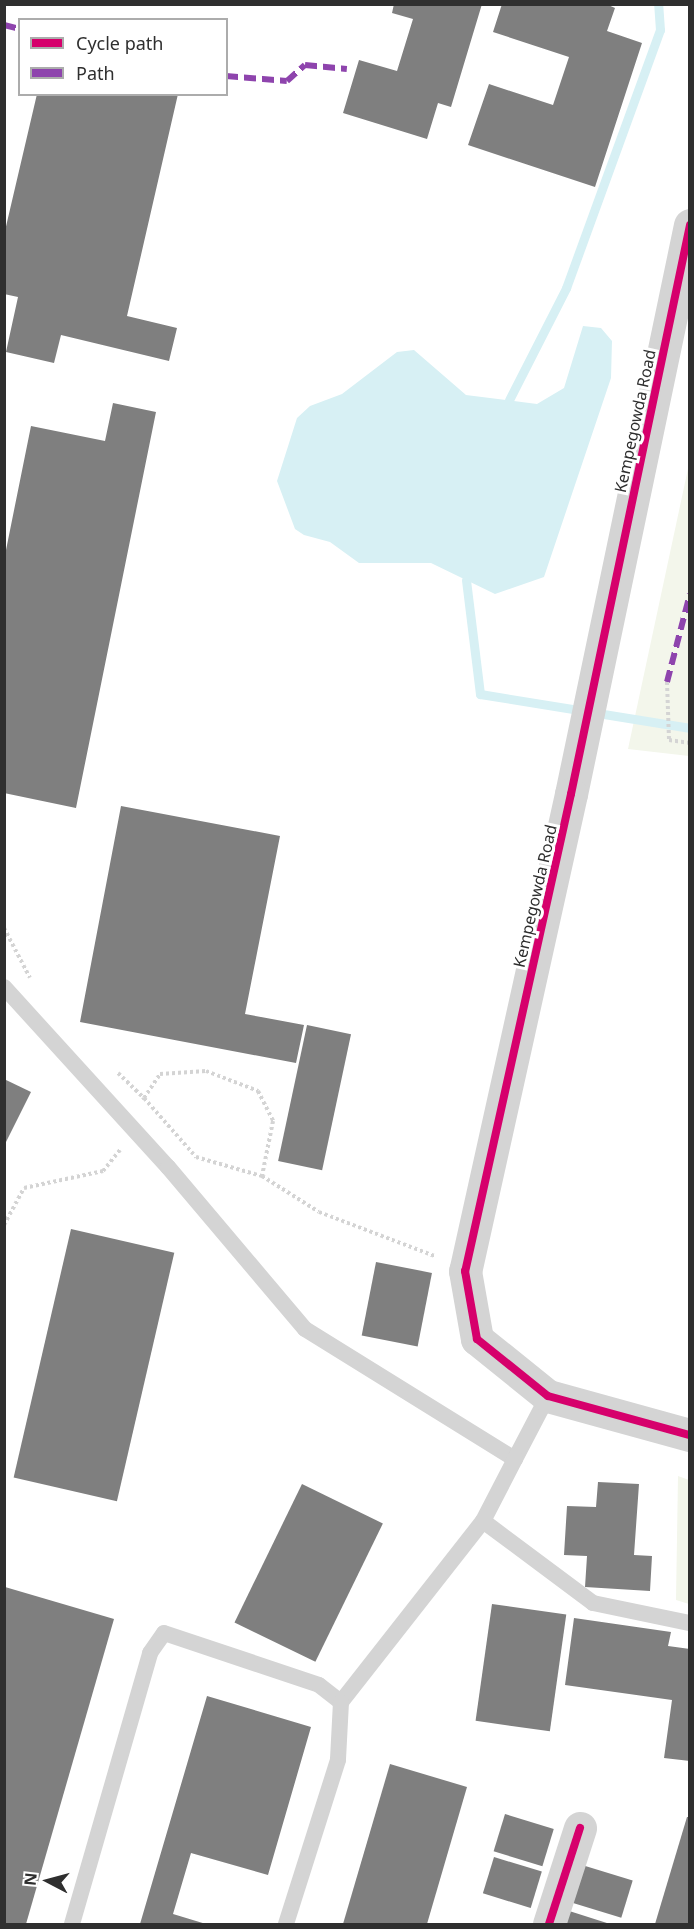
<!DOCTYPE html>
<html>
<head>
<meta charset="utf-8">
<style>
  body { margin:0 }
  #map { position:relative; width:694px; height:1929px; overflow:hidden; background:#fff; font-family:"Noto Sans",sans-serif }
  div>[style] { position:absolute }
  .green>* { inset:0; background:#f3f6eb }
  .water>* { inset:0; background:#d7f0f4 }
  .stream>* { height:9px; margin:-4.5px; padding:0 4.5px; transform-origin:4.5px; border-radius:4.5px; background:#d7f0f4 }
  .building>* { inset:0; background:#7f7f7f; transform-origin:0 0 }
  .path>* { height:4px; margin-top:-2px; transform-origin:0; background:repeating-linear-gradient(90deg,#d4d4d4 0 3px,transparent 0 6px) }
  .service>* { height:16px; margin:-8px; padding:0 8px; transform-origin:8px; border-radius:8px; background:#d4d4d4 }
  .minor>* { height:33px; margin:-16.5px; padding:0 16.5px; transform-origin:16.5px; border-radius:16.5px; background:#d4d4d4 }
  .tertiary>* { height:33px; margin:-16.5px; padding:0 16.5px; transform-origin:16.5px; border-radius:16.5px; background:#d4d4d4 }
  .quiet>* { height:6px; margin-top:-3px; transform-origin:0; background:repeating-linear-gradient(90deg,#8e44ad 0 12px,transparent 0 18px) }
  .cycleway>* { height:8px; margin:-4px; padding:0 4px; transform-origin:4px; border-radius:4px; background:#d6006c }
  span { translate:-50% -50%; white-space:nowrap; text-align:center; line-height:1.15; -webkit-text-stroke:6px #fff; paint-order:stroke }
  .street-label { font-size:16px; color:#2f2f2f }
  .frame { position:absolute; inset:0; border:6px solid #2f2f2f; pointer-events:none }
  .legend { position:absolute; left:18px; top:18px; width:210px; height:78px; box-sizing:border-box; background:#fff; border:2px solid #acacac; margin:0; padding:8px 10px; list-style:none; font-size:18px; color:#2f2f2f }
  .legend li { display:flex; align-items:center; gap:12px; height:30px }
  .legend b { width:30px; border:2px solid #acacac }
  .north { position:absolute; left:18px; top:1851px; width:60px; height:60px; -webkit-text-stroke:4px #fff; paint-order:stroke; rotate:276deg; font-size:16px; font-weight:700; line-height:24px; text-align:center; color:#2f2f2f }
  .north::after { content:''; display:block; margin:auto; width:21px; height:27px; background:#2f2f2f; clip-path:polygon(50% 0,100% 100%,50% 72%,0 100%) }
</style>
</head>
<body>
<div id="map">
  <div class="green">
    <i style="clip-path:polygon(689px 464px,690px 756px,689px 756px,628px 749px)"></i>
    <i style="clip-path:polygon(678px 1476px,689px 1480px,689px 1604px,676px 1600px)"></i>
  </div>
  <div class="water">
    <i style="clip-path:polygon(583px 326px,601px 328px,612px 341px,611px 378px,544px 577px,495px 594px,431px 563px,359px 563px,330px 542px,304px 535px,295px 529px,277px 481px,297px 418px,310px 406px,342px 394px,397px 352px,414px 350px,466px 395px,537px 404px,564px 388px)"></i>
  </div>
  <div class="stream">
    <i style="left:509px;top:400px;width:126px;rotate:-63deg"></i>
    <i style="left:566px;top:288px;width:275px;rotate:-70deg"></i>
    <i style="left:660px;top:30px;width:26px;rotate:-94deg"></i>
    <i style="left:466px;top:580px;width:115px;rotate:83deg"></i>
    <i style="left:480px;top:694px;width:213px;rotate:9.2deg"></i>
  </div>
  <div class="building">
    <i style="clip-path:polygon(394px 4px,482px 4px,451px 107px,438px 103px,427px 139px,343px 113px,359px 60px,397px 71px,413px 19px,392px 13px)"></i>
    <i style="clip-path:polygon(502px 4px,606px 4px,615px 8px,607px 31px,642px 43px,595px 187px,468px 145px,489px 84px,553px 105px,569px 57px,493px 32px)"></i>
    <i style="clip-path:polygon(37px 94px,178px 94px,127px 316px,177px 328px,169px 361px,61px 335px,54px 363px,6px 352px,18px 297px,4px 294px,4px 235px)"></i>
    <i style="clip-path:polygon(113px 403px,156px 412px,76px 808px,4px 793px,4px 560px,31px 426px,105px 441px)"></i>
    <i style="clip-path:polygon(121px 806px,280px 836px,245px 1014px,304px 1025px,296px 1063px,80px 1022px)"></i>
    <i style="left:307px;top:1025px;width:45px;height:139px;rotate:12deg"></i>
    <i style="clip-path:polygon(4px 1079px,31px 1092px,4px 1146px)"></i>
    <i style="left:71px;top:1229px;width:106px;height:255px;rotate:13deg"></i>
    <i style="left:376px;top:1262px;width:57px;height:75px;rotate:11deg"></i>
    <i style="clip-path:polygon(598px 1482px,639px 1484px,634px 1555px,652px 1556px,650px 1591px,585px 1587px,587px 1556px,564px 1555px,567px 1506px,596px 1507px)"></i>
    <i style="left:302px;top:1484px;width:90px;height:154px;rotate:26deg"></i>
    <i style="clip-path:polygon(5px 1587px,114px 1619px,26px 1924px,5px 1924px)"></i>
    <i style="left:492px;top:1604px;width:75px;height:118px;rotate:8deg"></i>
    <i style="clip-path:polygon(574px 1618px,671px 1632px,668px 1646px,690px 1649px,690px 1761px,664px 1758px,672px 1700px,565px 1685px)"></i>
    <i style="clip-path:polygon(207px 1696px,311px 1727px,268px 1875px,191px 1853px,173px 1914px,206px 1924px,140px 1924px)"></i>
    <i style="clip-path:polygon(390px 1764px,467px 1787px,427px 1924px,343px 1924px)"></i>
    <i style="left:505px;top:1814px;width:51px;height:39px;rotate:17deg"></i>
    <i style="clip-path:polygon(687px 1817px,690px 1817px,690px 1924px,655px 1924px)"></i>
    <i style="left:494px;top:1857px;width:50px;height:38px;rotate:17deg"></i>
    <i style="left:582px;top:1865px;width:53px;height:39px;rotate:17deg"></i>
    <i style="clip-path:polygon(563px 1909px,610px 1924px,559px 1924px)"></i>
  </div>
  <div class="path">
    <i style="left:667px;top:682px;width:58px;rotate:88deg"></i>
    <i style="left:669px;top:740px;width:21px;rotate:8deg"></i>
    <i style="left:4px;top:928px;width:56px;rotate:62.5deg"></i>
    <i style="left:118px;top:1073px;width:36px;rotate:44deg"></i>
    <i style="left:144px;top:1098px;width:29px;rotate:-56deg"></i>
    <i style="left:160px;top:1074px;width:46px;rotate:-3.7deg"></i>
    <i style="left:206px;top:1071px;width:56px;rotate:21deg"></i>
    <i style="left:258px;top:1091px;width:34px;rotate:63deg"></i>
    <i style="left:273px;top:1121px;width:56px;rotate:101.3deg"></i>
    <i style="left:262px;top:1176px;width:67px;rotate:32.3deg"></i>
    <i style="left:319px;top:1212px;width:124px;rotate:20.8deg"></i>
    <i style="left:143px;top:1100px;width:2px;rotate:-63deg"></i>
    <i style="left:144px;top:1098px;width:79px;rotate:48.6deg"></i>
    <i style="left:196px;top:1157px;width:69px;rotate:16.1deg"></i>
    <i style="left:4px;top:1225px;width:42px;rotate:-61.6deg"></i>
    <i style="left:24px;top:1188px;width:81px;rotate:-12.1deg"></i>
    <i style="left:103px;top:1171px;width:27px;rotate:-51deg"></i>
  </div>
  <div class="service">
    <i style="left:4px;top:987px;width:244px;rotate:47.7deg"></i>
    <i style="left:168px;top:1167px;width:212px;rotate:49.8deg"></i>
    <i style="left:305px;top:1329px;width:247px;rotate:31.8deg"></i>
    <i style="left:515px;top:1459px;width:71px;rotate:-62.4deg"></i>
    <i style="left:483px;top:1521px;width:137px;rotate:36.7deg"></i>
    <i style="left:593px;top:1603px;width:99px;rotate:11.7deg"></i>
    <i style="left:341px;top:1702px;width:230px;rotate:-51.9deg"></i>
    <i style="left:483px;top:1521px;width:70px;rotate:-62.7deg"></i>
    <i style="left:72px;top:1924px;width:282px;rotate:-73.9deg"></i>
    <i style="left:150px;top:1653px;width:24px;rotate:-55deg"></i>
    <i style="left:164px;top:1633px;width:163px;rotate:18.5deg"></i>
    <i style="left:319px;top:1685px;width:28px;rotate:38deg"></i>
    <i style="left:341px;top:1702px;width:58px;rotate:93deg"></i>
    <i style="left:338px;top:1760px;width:172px;rotate:107.6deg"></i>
  </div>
  <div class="minor">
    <i style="left:549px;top:1924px;width:101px;rotate:-72.1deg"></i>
  </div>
  <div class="tertiary">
    <i style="left:690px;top:225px;width:581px;rotate:101.81deg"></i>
    <i style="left:571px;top:794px;width:489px;rotate:102.5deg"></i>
    <i style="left:465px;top:1271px;width:69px;rotate:80deg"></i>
    <i style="left:477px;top:1339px;width:91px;rotate:38.8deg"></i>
    <i style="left:548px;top:1396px;width:147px;rotate:15.4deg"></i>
  </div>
  <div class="quiet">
    <i style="left:4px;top:25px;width:16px;rotate:14deg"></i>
    <i style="left:226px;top:76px;width:61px;rotate:4.7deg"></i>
    <i style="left:287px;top:81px;width:24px;rotate:-42deg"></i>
    <i style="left:305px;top:65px;width:42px;rotate:5.4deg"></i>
    <i style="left:667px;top:682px;width:91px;rotate:-75.4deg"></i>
  </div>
  <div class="cycleway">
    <i style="left:690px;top:225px;width:581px;rotate:101.81deg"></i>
    <i style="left:571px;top:794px;width:489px;rotate:102.5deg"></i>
    <i style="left:465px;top:1271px;width:69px;rotate:80deg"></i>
    <i style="left:477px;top:1339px;width:91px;rotate:38.8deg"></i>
    <i style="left:548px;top:1396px;width:147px;rotate:15.4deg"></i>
    <i style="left:549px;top:1924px;width:101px;rotate:-72.1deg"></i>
  </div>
  <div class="street-label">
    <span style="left:635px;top:421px;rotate:-78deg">Kempegowda Road</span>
    <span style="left:535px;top:896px;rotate:-77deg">Kempegowda Road</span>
  </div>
  <div class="frame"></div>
  <ul class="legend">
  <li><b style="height:8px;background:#d6006c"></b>Cycle path</li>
  <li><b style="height:8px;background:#8e44ad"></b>Path</li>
  </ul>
  <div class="north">N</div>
</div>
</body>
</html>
